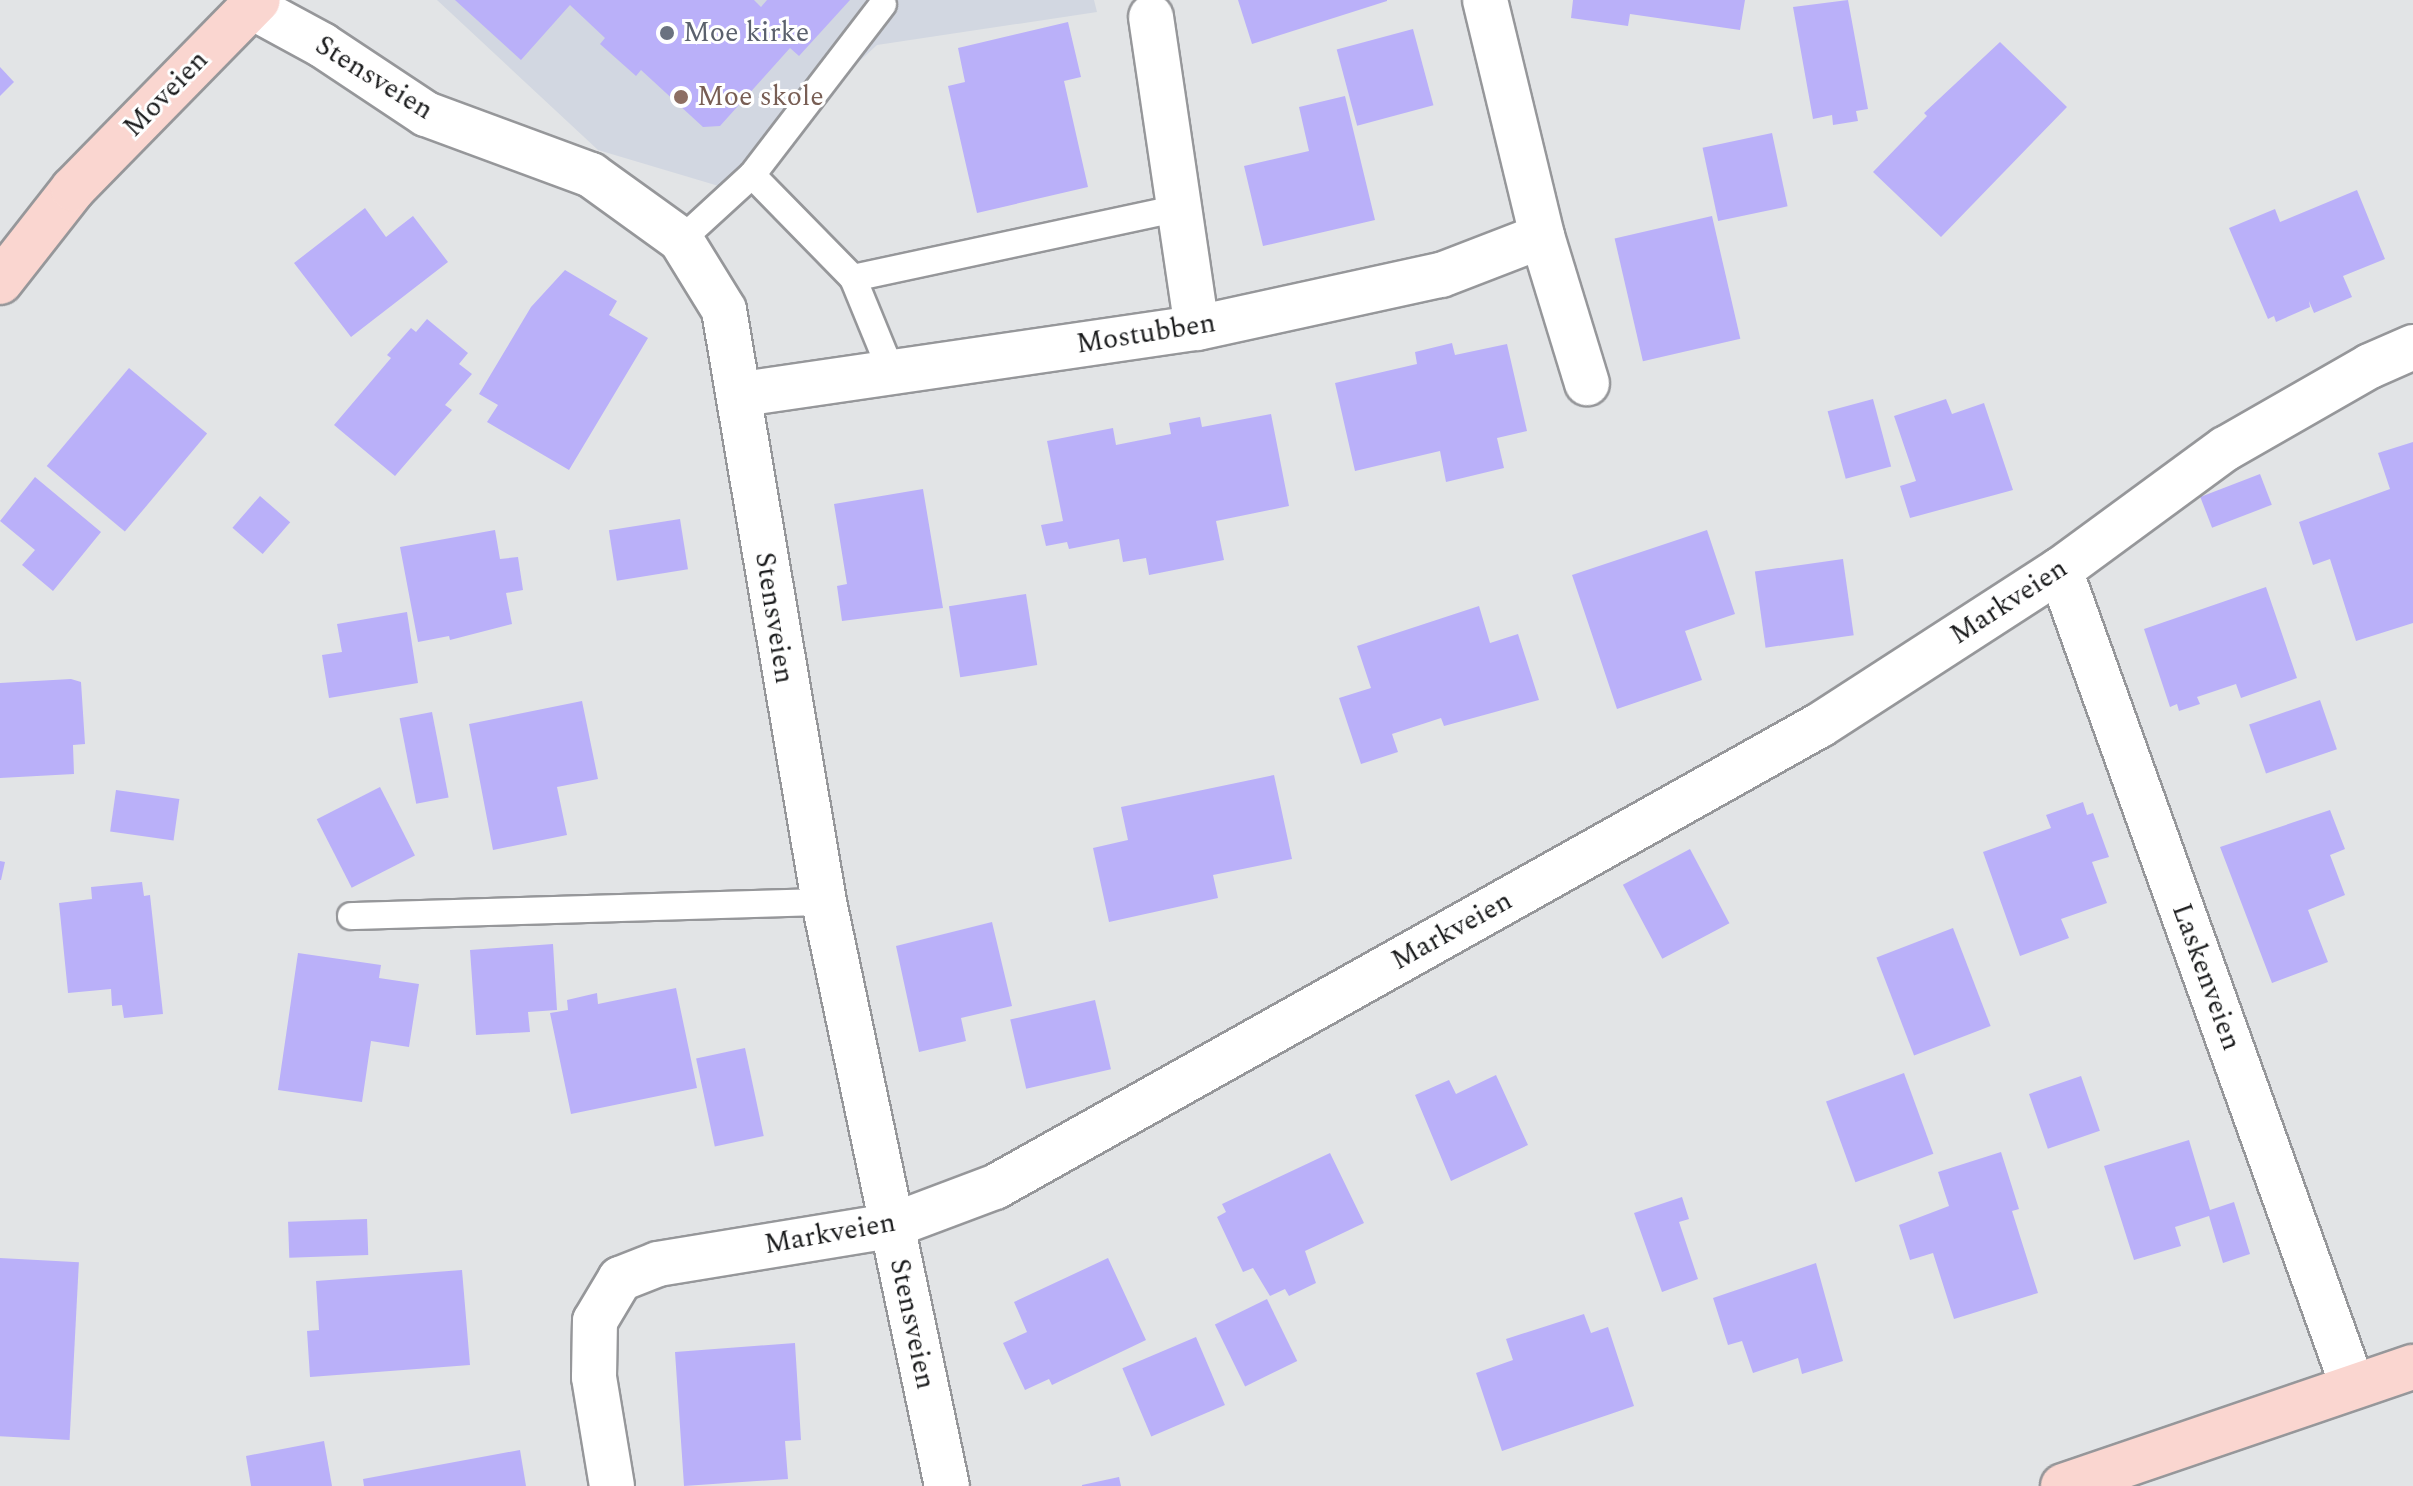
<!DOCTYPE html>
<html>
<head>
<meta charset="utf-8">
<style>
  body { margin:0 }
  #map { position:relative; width:2413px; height:1486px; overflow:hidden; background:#e2e4e6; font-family:Spectral,serif }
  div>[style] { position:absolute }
  .built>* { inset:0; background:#d2d7e1 }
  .building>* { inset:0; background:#bab0f9; transform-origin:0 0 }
  .roads { filter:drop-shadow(2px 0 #96979a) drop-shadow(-2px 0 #96979a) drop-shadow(0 2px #96979a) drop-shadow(0 -2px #96979a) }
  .lane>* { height:26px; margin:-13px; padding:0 13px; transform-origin:13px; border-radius:13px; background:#fff }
  .street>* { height:44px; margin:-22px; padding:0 22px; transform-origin:22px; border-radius:22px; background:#fff }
  .secondary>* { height:44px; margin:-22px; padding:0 22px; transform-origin:22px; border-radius:22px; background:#fad6d0 }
  .dots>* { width:22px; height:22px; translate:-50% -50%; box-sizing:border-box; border:4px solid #fff; border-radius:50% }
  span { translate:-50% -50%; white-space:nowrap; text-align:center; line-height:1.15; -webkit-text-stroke:6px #fff; paint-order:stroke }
  .worship-label { font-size:28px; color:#5b616d }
  .left { translate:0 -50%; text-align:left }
  .street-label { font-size:28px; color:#191a1b }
  .education-label { font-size:28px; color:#785e54 }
</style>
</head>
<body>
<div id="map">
  <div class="built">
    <i style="clip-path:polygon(437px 0,1094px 0,1097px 12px,877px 45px,722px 187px,598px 150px)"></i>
  </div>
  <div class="building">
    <i style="clip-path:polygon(455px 0,754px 0,761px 7px,767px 0,850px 0,799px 56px,790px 48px,720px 126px,703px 127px,641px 70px,636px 76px,600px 44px,605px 38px,570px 5px,521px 60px)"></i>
    <i style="clip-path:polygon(1238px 0,1387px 0,1387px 1px,1252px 44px)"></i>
    <i style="clip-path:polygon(1573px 0,1745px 0,1740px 30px,1630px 14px,1628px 26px,1571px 18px)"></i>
    <i style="clip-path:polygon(1848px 0,1868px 109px,1856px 111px,1858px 121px,1833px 125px,1832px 115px,1813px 119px,1793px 7px)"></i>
    <i style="clip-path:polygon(1068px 22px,1081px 77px,1064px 81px,1088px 187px,977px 213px,948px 86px,965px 82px,958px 48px)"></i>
    <i style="left:1413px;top:29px;width:79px;height:79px;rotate:75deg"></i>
    <i style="clip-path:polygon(2000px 42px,2067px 107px,1941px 237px,1873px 172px,1927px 116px,1924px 113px)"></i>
    <i style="clip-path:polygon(0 67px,14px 82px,0 96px)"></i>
    <i style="clip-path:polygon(1345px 96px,1375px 220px,1263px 246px,1244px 166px,1309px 151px,1299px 107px)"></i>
    <i style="left:1772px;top:133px;width:75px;height:71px;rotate:78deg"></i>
    <i style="clip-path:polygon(2357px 190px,2385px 259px,2343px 276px,2352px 297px,2314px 313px,2309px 301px,2310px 307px,2276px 322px,2274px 316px,2268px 319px,2229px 228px,2275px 209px,2280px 222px)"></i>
    <i style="clip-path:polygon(365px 208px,386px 237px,413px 216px,448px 262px,351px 337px,294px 263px)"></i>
    <i style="left:1712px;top:216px;width:126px;height:100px;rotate:77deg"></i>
    <i style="clip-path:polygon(565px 270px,617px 301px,609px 315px,648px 338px,569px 470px,487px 422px,498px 405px,479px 394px,531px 307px)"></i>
    <i style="clip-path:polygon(427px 319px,468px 353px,459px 364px,472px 374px,445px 405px,452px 410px,395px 476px,334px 425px,391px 358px,387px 355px,411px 328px,416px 332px)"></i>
    <i style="clip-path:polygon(1452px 343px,1455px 355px,1507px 344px,1527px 431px,1497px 438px,1504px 468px,1446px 482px,1440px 451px,1355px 471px,1335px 383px,1417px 364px,1415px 352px)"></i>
    <i style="left:129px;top:368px;width:102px;height:128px;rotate:40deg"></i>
    <i style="left:1873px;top:399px;width:70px;height:47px;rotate:75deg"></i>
    <i style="clip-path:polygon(1946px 399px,1952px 414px,1984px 403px,2013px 490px,1910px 518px,1900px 486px,1916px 481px,1894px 416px)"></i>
    <i style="clip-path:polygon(1271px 414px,1289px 506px,1216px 521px,1224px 560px,1149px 575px,1146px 558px,1123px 562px,1119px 539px,1069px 549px,1067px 542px,1046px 546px,1041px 525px,1063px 521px,1047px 441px,1113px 428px,1116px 445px,1171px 434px,1169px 423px,1200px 417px,1202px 427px)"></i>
    <i style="clip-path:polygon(2413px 442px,2413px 623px,2356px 641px,2330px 559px,2313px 565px,2299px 522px,2390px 489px,2378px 453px)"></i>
    <i style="left:2260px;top:474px;width:33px;height:64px;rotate:69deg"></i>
    <i style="clip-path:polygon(35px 477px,101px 532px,53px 591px,22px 565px,35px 550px,0 521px)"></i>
    <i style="clip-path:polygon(923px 489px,943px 608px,842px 621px,837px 586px,847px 584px,834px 504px)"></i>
    <i style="left:260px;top:496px;width:40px;height:42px;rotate:41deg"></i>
    <i style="left:680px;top:519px;width:51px;height:72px;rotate:81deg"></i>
    <i style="clip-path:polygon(495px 530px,500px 559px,518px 557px,523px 590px,506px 593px,512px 624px,450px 640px,449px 636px,418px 642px,400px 547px)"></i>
    <i style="clip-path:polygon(1707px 530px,1735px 614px,1685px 631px,1702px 680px,1617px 709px,1572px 575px)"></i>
    <i style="left:1843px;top:559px;width:77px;height:89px;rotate:82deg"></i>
    <i style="clip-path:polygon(2266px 587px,2297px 678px,2241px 698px,2236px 684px,2197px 697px,2200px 704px,2179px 711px,2177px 704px,2170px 707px,2144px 629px)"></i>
    <i style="left:1026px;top:594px;width:72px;height:78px;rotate:81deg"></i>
    <i style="clip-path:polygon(1479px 606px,1490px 643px,1518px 634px,1539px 700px,1444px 726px,1441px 718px,1392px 734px,1398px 752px,1361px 764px,1339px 698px,1371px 688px,1357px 646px)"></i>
    <i style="clip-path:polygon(407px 612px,418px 683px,329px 698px,322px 655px,342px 652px,337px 624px)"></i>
    <i style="clip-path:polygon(71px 679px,81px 682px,85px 744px,73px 745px,74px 774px,0 778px,0 683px)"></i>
    <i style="left:2320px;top:700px;width:52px;height:75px;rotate:71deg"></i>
    <i style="clip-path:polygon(582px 701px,598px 779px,557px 787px,567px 835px,493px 850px,469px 724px)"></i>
    <i style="left:432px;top:712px;width:87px;height:33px;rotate:79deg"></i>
    <i style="clip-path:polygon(1274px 775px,1292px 859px,1213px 875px,1218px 898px,1109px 922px,1093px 848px,1128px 840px,1121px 807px)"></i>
    <i style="left:380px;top:787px;width:77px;height:71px;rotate:63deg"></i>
    <i style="left:116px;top:790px;width:64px;height:42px;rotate:8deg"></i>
    <i style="clip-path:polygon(2083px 802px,2087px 815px,2093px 813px,2109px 857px,2092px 862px,2107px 903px,2061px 919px,2069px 938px,2020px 956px,1983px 852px,2051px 828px,2046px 815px)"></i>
    <i style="clip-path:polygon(2330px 810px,2345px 849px,2330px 855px,2345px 895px,2308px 910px,2328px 962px,2272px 983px,2220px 847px)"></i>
    <i style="left:1690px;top:849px;width:84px;height:76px;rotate:62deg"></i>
    <i style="clip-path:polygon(0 861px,5px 862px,1px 880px,0 880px)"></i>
    <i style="clip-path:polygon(142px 882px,144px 896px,150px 895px,163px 1014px,124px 1018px,122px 1005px,112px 1006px,111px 989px,68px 993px,59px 903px,92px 899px,91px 887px)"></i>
    <i style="clip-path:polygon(992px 922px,1012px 1006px,961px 1018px,966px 1041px,919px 1052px,896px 946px)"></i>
    <i style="left:1953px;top:928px;width:105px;height:82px;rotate:69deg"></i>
    <i style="clip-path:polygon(553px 944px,557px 1010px,528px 1012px,530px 1032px,476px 1035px,470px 950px)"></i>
    <i style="clip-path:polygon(298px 953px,381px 965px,379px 978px,419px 984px,409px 1047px,371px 1041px,362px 1102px,278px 1090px)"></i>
    <i style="clip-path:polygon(676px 988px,697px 1088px,571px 1114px,550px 1013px,568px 1010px,567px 1000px,597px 993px,598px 1004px)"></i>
    <i style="left:1095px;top:1000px;width:71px;height:87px;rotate:77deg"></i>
    <i style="left:745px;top:1048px;width:90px;height:50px;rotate:78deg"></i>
    <i style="left:1904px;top:1073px;width:86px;height:83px;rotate:70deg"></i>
    <i style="clip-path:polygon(1496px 1075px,1528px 1145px,1451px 1181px,1415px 1095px,1449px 1080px,1456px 1094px)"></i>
    <i style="left:2081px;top:1076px;width:58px;height:55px;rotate:71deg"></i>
    <i style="clip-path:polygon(2189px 1140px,2210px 1210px,2234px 1202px,2250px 1254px,2223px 1263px,2209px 1216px,2175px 1227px,2181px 1246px,2134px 1260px,2104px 1166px)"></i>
    <i style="clip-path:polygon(2001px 1152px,2019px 1209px,2012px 1211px,2038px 1293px,1954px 1319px,1933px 1253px,1910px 1260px,1899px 1225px,1949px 1206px,1938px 1172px)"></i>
    <i style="clip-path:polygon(1330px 1153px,1364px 1223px,1305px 1251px,1316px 1283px,1289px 1296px,1285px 1289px,1270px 1296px,1253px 1268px,1243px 1272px,1217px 1217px,1226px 1212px,1222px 1204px)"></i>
    <i style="clip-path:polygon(1682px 1197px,1689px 1219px,1679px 1222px,1698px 1279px,1662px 1292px,1634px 1213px)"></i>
    <i style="left:367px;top:1219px;width:36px;height:79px;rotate:88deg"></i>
    <i style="left:0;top:1258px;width:79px;height:178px;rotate:3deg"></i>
    <i style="clip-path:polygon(1108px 1258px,1146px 1340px,1052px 1385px,1049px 1379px,1025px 1390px,1003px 1343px,1027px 1332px,1014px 1302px)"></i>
    <i style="clip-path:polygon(1816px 1263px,1843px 1361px,1802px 1374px,1798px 1358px,1753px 1373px,1742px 1341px,1728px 1345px,1713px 1298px)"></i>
    <i style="clip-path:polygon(462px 1270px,470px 1365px,310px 1377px,307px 1331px,319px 1330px,316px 1281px)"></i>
    <i style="left:1267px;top:1299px;width:69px;height:58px;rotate:64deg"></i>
    <i style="clip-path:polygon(1584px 1314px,1591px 1333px,1608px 1327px,1634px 1406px,1502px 1451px,1476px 1373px,1513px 1360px,1506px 1339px)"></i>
    <i style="left:1196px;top:1337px;width:74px;height:80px;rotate:67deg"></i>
    <i style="clip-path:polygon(795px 1343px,801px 1440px,785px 1441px,788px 1479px,684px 1486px,675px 1352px)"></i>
    <i style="clip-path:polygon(324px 1441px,332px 1486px,251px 1486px,246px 1456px)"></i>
    <i style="clip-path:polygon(520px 1450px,526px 1486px,364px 1486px,363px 1479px)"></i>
    <i style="clip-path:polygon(1119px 1477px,1121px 1486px,1082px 1486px,1082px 1485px)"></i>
  </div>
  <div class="roads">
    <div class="lane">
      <i style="left:752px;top:175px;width:144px;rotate:45.6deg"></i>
      <i style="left:853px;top:278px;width:103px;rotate:67.7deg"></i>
      <i style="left:681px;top:240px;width:96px;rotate:-42.5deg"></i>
      <i style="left:752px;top:175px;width:215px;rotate:-52.5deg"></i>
      <i style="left:853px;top:278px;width:333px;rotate:-12.1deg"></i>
      <i style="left:351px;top:916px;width:473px;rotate:-1.7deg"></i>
    </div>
    <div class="street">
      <i style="left:1485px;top:0;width:243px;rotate:76.4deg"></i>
      <i style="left:1542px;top:236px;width:154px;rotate:73deg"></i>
      <i style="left:252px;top:7px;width:80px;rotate:28.5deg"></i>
      <i style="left:322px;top:45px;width:125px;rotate:33.6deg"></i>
      <i style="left:426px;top:114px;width:176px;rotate:20.3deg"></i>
      <i style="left:591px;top:175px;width:111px;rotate:35.8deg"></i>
      <i style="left:681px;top:240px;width:82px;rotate:58.4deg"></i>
      <i style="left:724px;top:310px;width:600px;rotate:80.41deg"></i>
      <i style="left:824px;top:902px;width:597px;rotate:78.11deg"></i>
      <i style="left:1151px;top:17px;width:314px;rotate:81.6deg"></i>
      <i style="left:742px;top:394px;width:460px;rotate:-8.3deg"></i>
      <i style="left:1197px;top:328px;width:250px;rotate:-12.3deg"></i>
      <i style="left:1441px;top:275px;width:108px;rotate:-21.1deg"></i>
      <i style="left:2060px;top:570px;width:865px;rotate:70.27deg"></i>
      <i style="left:612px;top:1486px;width:110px;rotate:-99.4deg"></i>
      <i style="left:594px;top:1377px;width:56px;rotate:-89deg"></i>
      <i style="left:595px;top:1321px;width:49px;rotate:-59.2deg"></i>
      <i style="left:620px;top:1279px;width:41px;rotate:-21.5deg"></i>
      <i style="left:658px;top:1264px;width:236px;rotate:-9.3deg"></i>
      <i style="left:891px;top:1226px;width:111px;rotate:-20.6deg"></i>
      <i style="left:995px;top:1187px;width:946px;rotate:-29.25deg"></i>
      <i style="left:1820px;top:725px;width:286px;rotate:-32.9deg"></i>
      <i style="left:2060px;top:570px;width:205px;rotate:-36.3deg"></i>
      <i style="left:2225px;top:449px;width:167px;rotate:-29.8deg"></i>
      <i style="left:2370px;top:366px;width:47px;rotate:-23.8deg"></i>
    </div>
    <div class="secondary">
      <i style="left:0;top:282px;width:118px;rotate:-51.9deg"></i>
      <i style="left:73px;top:189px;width:264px;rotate:-45.6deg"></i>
      <i style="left:2063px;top:1486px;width:370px;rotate:-18.8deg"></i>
    </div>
  </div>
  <div class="dots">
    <i style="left:667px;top:33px;background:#6b7280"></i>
    <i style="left:681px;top:97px;background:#8d6e63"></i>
  </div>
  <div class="worship-label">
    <span class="left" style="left:683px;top:33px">Moe kirke</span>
  </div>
  <div class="street-label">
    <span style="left:374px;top:78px;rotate:32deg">Stensveien</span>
    <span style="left:166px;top:94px;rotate:-46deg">Moveien</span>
    <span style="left:1146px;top:334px;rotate:-9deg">Mostubben</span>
    <span style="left:2009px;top:602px;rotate:-33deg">Markveien</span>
    <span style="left:774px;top:618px;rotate:81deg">Stensveien</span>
    <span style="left:1452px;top:931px;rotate:-29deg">Markveien</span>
    <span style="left:2206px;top:977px;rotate:70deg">Laskenveien</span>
    <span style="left:830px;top:1234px;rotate:-10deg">Markveien</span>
    <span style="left:912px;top:1324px;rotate:78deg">Stensveien</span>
  </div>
  <div class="education-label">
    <span class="left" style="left:697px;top:97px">Moe skole</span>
  </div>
</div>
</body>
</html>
